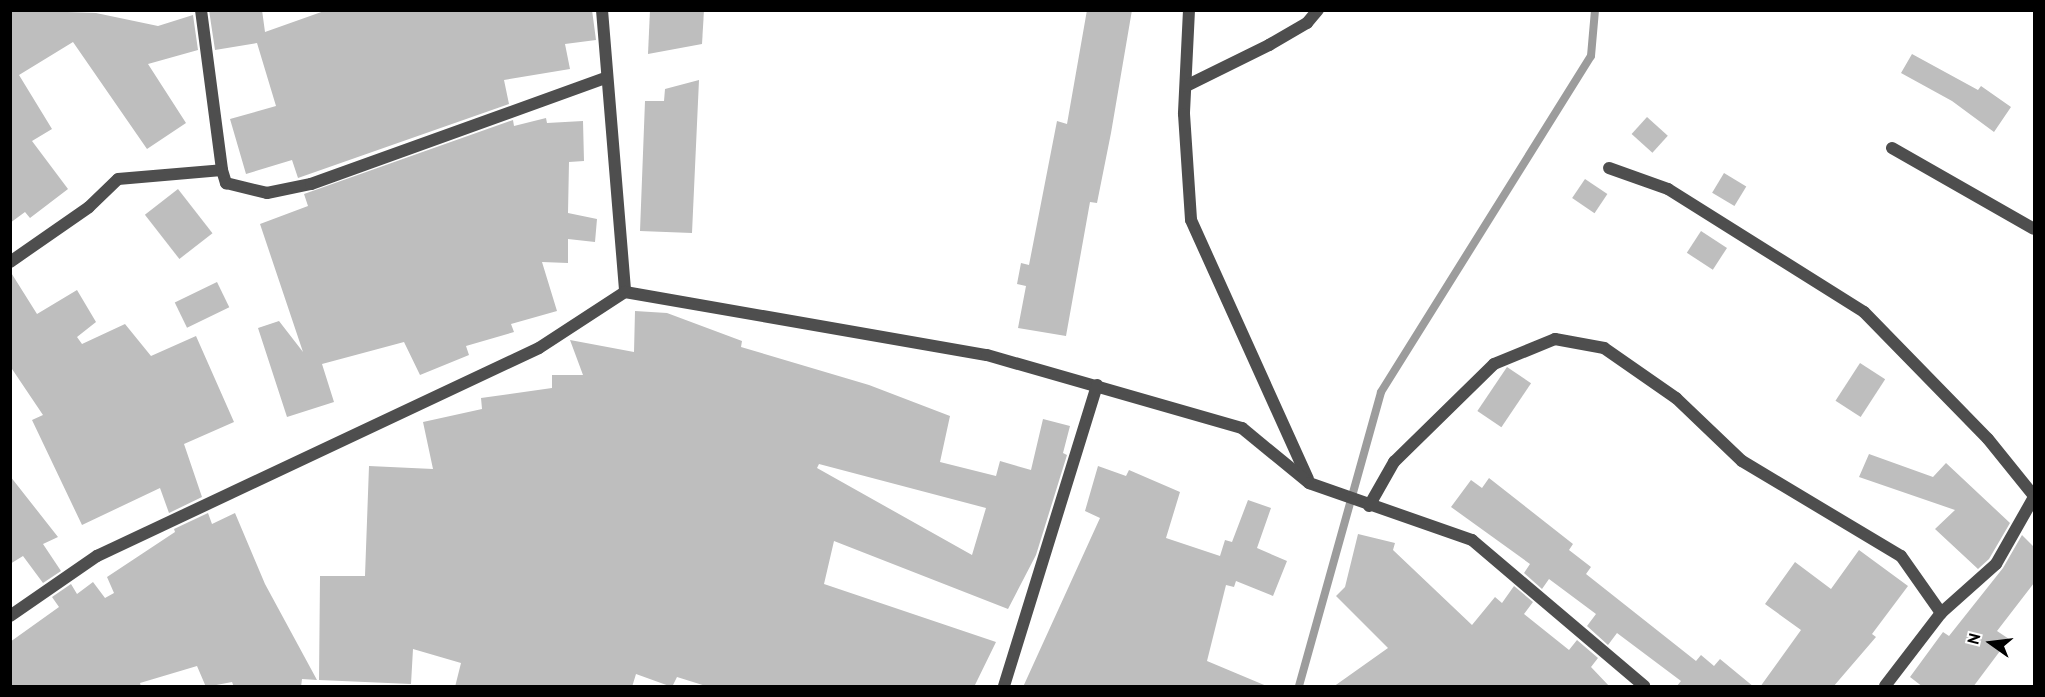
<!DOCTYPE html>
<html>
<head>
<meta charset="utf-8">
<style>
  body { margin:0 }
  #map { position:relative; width:2045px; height:697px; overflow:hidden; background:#fff; font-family:"PT Sans",sans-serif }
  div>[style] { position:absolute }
  .stream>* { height:8px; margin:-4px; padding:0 4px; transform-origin:4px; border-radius:4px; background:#9c9c9c }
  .building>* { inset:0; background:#bebebe; transform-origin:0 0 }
  .service>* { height:12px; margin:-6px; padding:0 6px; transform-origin:6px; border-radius:6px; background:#4e4e4e }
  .minor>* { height:12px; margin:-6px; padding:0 6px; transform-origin:6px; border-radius:6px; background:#4e4e4e }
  span { translate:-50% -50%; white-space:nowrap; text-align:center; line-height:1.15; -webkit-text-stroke:6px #fff; paint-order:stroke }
  .frame { position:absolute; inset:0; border:12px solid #000; pointer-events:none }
  .north { position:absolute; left:1961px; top:613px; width:60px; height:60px; -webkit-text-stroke:4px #fff; paint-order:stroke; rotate:284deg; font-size:16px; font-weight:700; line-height:24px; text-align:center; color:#000 }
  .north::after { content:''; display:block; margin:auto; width:21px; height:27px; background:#000; clip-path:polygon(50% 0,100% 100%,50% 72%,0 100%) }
</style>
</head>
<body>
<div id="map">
  <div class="stream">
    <i style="left:1299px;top:686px;width:305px;rotate:-74.4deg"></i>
    <i style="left:1381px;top:392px;width:396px;rotate:-58deg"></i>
    <i style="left:1591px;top:56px;width:46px;rotate:-85deg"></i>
  </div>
  <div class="building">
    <i style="clip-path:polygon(10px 10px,96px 13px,158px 26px,193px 15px,198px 50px,148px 64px,186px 123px,147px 149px,73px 42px,19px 75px,52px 129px,32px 141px,68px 189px,30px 218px,25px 212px,10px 223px)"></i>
    <i style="clip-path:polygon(209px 10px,262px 10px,265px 32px,327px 10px,592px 10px,596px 40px,565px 44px,570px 69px,504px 80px,509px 104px,298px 178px,292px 160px,246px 174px,230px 119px,276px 106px,257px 43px,215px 50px)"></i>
    <i style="clip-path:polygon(650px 10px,704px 10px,702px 44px,648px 54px)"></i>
    <i style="clip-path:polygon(1087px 10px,1132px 10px,1111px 133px,1097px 203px,1090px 202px,1066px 336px,1018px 328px,1026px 286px,1017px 284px,1021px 263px,1029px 265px,1057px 121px,1067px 124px)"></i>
    <i style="clip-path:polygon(1912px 54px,1978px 90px,1981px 86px,2011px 107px,1994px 132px,1952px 101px,1901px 73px)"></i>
    <i style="clip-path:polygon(699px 80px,692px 233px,640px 231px,645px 101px,664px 101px,665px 89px)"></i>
    <i style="left:1647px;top:117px;width:28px;height:23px;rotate:42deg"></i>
    <i style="clip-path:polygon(546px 118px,547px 123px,583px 121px,584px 161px,569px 162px,568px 213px,597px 219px,595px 242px,568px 239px,568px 263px,542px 262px,557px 311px,511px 324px,514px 332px,466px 346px,469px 355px,420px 375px,404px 342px,322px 364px,334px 402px,287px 417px,258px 328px,279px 321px,303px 352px,260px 224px,308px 206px,304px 194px,513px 120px,514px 126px)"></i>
    <i style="left:1724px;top:173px;width:26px;height:23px;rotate:31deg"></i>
    <i style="left:1585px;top:179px;width:27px;height:23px;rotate:34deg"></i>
    <i style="left:178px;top:189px;width:56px;height:42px;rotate:52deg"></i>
    <i style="left:1701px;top:231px;width:31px;height:26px;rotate:33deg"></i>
    <i style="clip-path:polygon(10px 271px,37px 314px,77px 290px,96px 322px,77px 337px,82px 344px,125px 324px,151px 356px,196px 336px,234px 422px,184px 444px,202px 497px,169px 513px,160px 488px,82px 525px,32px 420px,43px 415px,10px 366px)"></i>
    <i style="left:217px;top:282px;width:28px;height:47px;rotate:64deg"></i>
    <i style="clip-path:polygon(evenodd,635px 311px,667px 313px,742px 341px,741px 347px,869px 385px,950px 416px,940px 462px,996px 476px,1000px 461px,1031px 470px,1043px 419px,1070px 426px,1063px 453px,1067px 455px,1036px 555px,1008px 609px,834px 541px,824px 584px,996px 642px,974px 687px,709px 687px,677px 677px,672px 687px,636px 674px,632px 687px,455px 687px,461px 663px,413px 649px,411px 684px,319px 680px,320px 576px,365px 576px,369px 466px,433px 469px,423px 422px,482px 409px,481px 398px,552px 388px,552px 375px,583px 375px,570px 340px,634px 352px,635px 311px,819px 464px,986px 508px,972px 555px,817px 468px,819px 464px)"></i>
    <i style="left:1860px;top:363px;width:30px;height:45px;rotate:33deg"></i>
    <i style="left:1507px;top:367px;width:29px;height:53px;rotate:34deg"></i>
    <i style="clip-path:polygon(1869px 454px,1933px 477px,1946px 463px,2010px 523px,1989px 559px,1978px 569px,1935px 529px,1955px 510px,1859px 477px)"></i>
    <i style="clip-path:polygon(1098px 466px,1126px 476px,1129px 470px,1180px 492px,1166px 538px,1220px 556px,1225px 540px,1232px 542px,1248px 500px,1271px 508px,1257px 548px,1287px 561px,1273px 596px,1236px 581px,1234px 587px,1226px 585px,1207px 661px,1269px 687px,1023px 687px,1100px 518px,1085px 511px)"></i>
    <i style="clip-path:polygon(10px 476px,58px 537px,43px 544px,61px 571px,43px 583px,23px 556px,10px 564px)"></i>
    <i style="clip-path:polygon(1489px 478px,1573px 544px,1569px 550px,1591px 567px,1586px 574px,1696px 661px,1701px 655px,1714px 666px,1720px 659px,1754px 687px,1676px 687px,1681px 681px,1617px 633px,1608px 645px,1587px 626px,1596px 614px,1549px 579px,1542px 589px,1524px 573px,1530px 564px,1451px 507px,1471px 480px,1482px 488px)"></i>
    <i style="clip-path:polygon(208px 513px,212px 524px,235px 513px,265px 584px,317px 680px,302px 679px,301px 687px,234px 687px,232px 682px,206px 687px,197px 666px,140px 683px,141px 687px,10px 687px,10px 642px,59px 607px,52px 597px,71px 584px,77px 594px,93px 582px,105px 598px,114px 593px,107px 577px,175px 532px,174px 529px)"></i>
    <i style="clip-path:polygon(1358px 534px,1395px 543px,1393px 550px,1472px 625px,1495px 597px,1502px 603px,1514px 586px,1533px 602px,1524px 614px,1569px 650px,1577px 640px,1598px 658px,1591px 667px,1610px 687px,1333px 687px,1388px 648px,1336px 596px,1345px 587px)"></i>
    <i style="clip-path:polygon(2022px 535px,2034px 547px,2034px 583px,1997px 631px,2009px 639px,1973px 687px,1923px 687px,1910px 677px,1943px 632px,1949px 636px,2003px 568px)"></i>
    <i style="clip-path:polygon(1859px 550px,1908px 586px,1872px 634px,1876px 637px,1833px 687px,1760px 687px,1801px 630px,1765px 604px,1795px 562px,1831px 589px)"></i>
  </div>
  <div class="service">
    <i style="left:1892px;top:148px;width:163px;rotate:29.7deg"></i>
    <i style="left:1609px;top:168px;width:63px;rotate:19.6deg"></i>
    <i style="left:1668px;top:189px;width:231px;rotate:32.1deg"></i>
    <i style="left:1864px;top:312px;width:177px;rotate:45.7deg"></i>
    <i style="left:1988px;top:439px;width:73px;rotate:51.1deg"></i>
    <i style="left:1369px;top:506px;width:51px;rotate:-60.4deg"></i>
    <i style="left:1394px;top:462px;width:140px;rotate:-44.4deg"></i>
    <i style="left:1494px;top:364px;width:66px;rotate:-22.3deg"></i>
    <i style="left:1555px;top:339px;width:50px;rotate:10.4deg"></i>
    <i style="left:1604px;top:348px;width:88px;rotate:34.8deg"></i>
    <i style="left:1676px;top:398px;width:91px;rotate:43.7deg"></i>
    <i style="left:1742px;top:461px;width:185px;rotate:30.9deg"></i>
    <i style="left:1901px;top:556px;width:70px;rotate:54.9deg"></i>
    <i style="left:1885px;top:686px;width:92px;rotate:-52.5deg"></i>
    <i style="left:1941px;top:613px;width:74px;rotate:-41.7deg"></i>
    <i style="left:1996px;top:564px;width:77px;rotate:-60.4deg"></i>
  </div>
  <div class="minor">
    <i style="left:201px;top:10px;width:161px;rotate:82.5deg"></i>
    <i style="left:602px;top:10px;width:283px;rotate:85.3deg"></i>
    <i style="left:1189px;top:10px;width:104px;rotate:92.8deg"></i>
    <i style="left:1184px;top:114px;width:106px;rotate:86.2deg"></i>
    <i style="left:1191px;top:220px;width:284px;rotate:65.7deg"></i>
    <i style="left:1186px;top:86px;width:93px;rotate:-26.3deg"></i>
    <i style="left:1269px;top:45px;width:44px;rotate:-30.1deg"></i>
    <i style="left:1307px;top:23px;width:17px;rotate:-50deg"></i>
    <i style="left:10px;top:262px;width:96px;rotate:-34.8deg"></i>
    <i style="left:89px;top:207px;width:40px;rotate:-44deg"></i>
    <i style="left:118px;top:179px;width:104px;rotate:-4.9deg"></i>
    <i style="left:222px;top:170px;width:14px;rotate:73deg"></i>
    <i style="left:226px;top:183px;width:42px;rotate:13.7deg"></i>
    <i style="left:267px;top:193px;width:45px;rotate:-11.6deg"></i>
    <i style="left:311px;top:184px;width:313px;rotate:-19.8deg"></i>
    <i style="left:10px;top:616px;width:106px;rotate:-34.6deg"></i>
    <i style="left:97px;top:556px;width:488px;rotate:-25.2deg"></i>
    <i style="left:539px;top:348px;width:103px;rotate:-33.1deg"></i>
    <i style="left:625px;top:292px;width:367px;rotate:9.9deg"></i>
    <i style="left:987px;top:355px;width:265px;rotate:16deg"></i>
    <i style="left:1242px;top:428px;width:87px;rotate:39.4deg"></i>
    <i style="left:1309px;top:483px;width:173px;rotate:19.3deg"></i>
    <i style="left:1472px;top:540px;width:226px;rotate:40.3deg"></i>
    <i style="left:1004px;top:686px;width:315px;rotate:-72.8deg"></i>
  </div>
  <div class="frame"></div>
  <div class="north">N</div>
</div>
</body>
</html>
